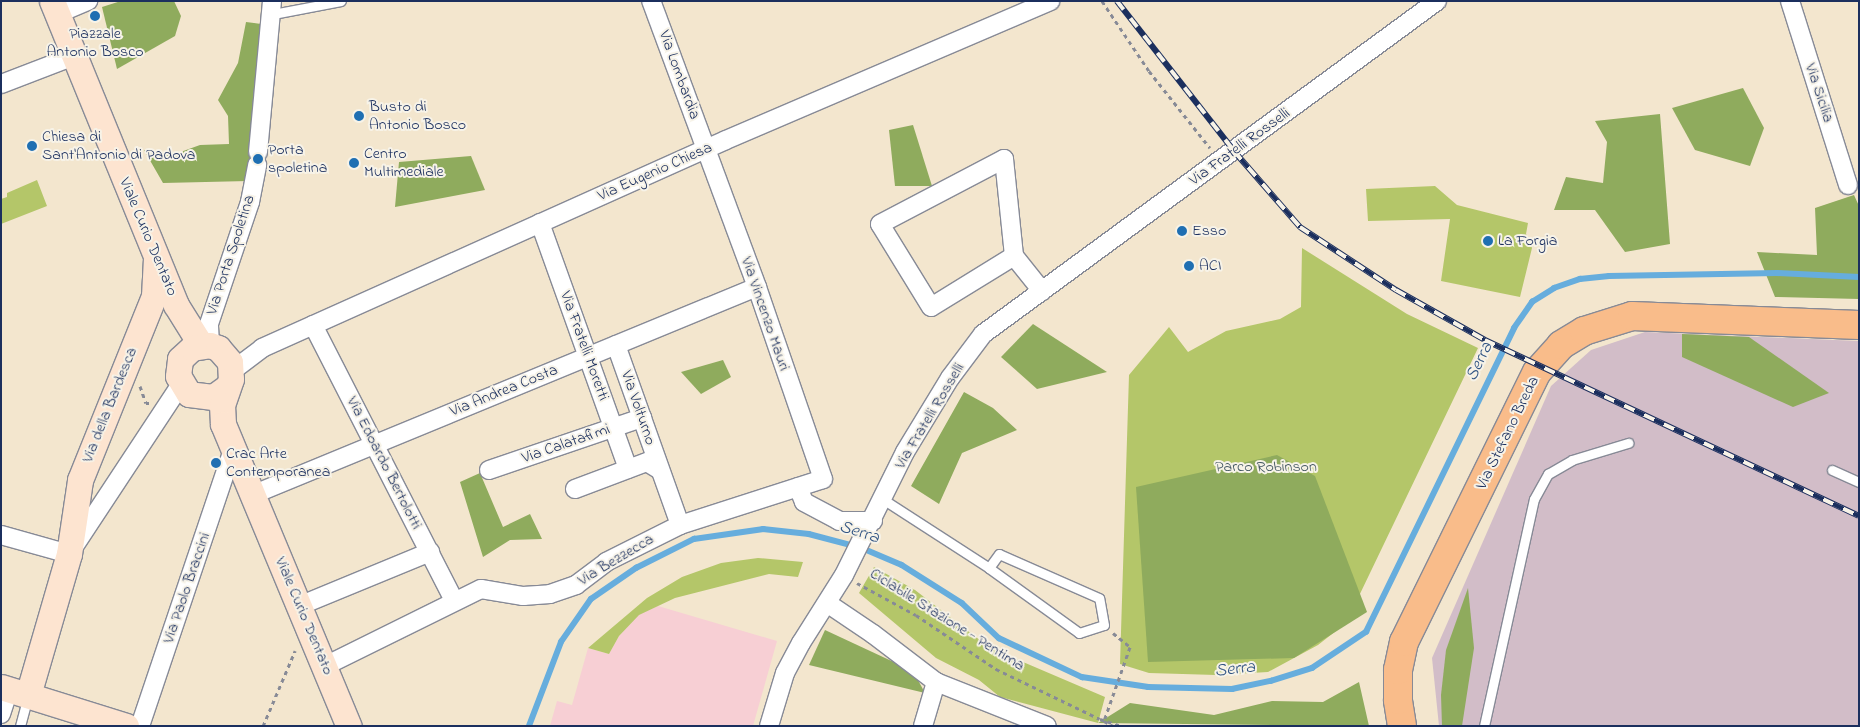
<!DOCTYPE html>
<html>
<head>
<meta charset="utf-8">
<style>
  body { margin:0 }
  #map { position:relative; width:1860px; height:727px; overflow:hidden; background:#f3e6ce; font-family:"Indie Flower",sans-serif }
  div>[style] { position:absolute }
  .built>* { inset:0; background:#f7cfd4 }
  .industrial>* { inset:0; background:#d2bdc8 }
  .green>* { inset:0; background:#b4c669 }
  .forest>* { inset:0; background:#8fab5d }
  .stream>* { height:5.5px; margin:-2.75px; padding:0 2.75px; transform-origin:2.75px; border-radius:2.75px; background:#66addd }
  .path>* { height:3px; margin-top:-1.5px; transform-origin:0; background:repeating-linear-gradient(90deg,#878a96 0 4px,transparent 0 8px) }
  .roads { filter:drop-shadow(1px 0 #878a96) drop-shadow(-1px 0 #878a96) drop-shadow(0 1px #878a96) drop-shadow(0 -1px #878a96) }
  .lane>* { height:9px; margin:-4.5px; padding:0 4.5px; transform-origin:4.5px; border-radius:4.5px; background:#fff }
  .street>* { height:18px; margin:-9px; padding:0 9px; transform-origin:9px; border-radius:9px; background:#fff }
  .secondary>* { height:25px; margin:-12.5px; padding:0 12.5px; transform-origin:12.5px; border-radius:12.5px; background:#fde4d0 }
  .primary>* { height:28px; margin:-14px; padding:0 14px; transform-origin:14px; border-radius:14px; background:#f9bc8a }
  .rail>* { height:5.5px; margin-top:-2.75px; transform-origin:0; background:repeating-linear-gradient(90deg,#f7f3e8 0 11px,#1b2f5e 0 22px); box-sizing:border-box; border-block:1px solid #1b2f5e }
  .dots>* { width:14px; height:14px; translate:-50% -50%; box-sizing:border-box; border:2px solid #f7f3e8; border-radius:50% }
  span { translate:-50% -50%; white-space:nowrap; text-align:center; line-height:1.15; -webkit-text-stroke:4px #f7f3e8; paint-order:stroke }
  .poi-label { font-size:16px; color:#1b2f5e }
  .left { translate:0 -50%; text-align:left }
  .street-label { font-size:16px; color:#1b2f5e }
  .park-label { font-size:16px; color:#415561 }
  .water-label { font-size:18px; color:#325584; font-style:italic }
  .frame { position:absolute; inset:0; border:2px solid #1b2f5e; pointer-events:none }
</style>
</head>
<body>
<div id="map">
  <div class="built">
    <i style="clip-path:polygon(658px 606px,777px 641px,753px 726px,550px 726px,557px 701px,572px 705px,588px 648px,609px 654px,619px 636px,639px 614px)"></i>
  </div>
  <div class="industrial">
    <i style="clip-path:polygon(1645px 332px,1859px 341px,1859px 726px,1439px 726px,1432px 658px,1551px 386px,1591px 350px)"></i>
  </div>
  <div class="green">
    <i style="clip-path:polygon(37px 180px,47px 206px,1px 224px,1px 199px,7px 197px,7px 193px)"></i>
    <i style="clip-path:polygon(1435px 186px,1457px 205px,1528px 223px,1526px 234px,1532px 248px,1520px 297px,1441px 281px,1450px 219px,1368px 221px,1366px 189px)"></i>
    <i style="clip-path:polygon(1302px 248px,1407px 314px,1478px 348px,1346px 623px,1318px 645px,1268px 672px,1216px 675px,1149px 673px,1120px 664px,1129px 375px,1169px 327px,1188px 352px,1226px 331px,1280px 319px,1301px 307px)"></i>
    <i style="clip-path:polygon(758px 558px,803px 562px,798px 577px,769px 574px,675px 598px,639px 615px,619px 636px,609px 654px,588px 648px,647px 598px,682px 577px,721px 563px)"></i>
    <i style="clip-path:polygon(874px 567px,915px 590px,990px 648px,1105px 697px,1098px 723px,1000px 697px,979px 680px,936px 658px,859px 593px)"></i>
  </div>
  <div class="forest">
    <i style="clip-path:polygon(121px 1px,174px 1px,181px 16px,175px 36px,117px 69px,102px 7px)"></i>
    <i style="clip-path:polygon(246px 22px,261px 24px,254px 150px,248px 181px,163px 183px,144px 150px,175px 154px,200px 145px,229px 144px,228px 116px,218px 100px,238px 63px)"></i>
    <i style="clip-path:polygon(1743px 88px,1764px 128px,1750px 166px,1695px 150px,1672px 108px)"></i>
    <i style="clip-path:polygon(1660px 114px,1670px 244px,1625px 252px,1595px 210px,1554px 210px,1566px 177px,1603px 183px,1607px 142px,1595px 121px)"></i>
    <i style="clip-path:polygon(913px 125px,932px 186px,895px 186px,889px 130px)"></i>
    <i style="clip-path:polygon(471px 156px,485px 190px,395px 207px,399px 162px)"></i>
    <i style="clip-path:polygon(1854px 195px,1859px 206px,1859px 299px,1775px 297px,1757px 252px,1817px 255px,1815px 208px)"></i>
    <i style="clip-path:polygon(1033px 324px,1107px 372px,1037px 389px,1001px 357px)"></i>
    <i style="clip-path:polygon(1682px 334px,1749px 337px,1829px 393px,1793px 407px,1682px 357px)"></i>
    <i style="clip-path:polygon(723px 360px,731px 377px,701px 394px,681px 372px)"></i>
    <i style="clip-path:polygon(964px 392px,993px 408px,1017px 430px,962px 453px,939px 504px,911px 486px)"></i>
    <i style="clip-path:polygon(1277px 455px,1315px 476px,1367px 612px,1294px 658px,1148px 662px,1136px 487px)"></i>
    <i style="clip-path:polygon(480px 473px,503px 527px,530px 514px,542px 539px,510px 540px,483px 557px,460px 482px)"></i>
    <i style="clip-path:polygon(1468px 588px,1474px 648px,1462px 726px,1442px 726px,1441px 695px,1446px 650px)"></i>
    <i style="clip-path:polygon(825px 630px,913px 671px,925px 693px,809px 665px)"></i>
    <i style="clip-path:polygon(1359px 682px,1369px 726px,1098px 723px,1130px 703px,1214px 715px,1272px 701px,1323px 702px)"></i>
  </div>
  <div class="stream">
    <i style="left:529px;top:726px;width:90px;rotate:-69.1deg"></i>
    <i style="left:561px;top:642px;width:52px;rotate:-55.1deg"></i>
    <i style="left:591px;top:599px;width:55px;rotate:-34.6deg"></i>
    <i style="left:636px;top:568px;width:65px;rotate:-26.6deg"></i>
    <i style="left:694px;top:539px;width:70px;rotate:-8.2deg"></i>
    <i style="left:763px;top:529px;width:46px;rotate:6.2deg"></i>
    <i style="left:809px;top:534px;width:55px;rotate:14.8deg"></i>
    <i style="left:862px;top:548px;width:43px;rotate:23deg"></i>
    <i style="left:902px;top:565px;width:71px;rotate:32.3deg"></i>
    <i style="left:962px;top:603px;width:51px;rotate:43.4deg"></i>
    <i style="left:999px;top:638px;width:92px;rotate:25.2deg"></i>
    <i style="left:1082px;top:677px;width:67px;rotate:8.6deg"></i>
    <i style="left:1148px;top:687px;width:84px;rotate:1.4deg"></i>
    <i style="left:1232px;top:689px;width:40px;rotate:-12deg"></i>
    <i style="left:1271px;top:681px;width:43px;rotate:-17.6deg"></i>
    <i style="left:1312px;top:668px;width:65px;rotate:-33.7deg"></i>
    <i style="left:1366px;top:632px;width:338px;rotate:-64deg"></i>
    <i style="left:1514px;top:328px;width:32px;rotate:-55deg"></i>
    <i style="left:1532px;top:302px;width:26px;rotate:-32deg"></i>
    <i style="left:1554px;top:288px;width:28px;rotate:-19deg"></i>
    <i style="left:1580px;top:279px;width:29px;rotate:-6deg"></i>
    <i style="left:1609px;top:276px;width:168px;rotate:-1deg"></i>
    <i style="left:1777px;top:273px;width:82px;rotate:2.8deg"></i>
  </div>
  <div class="path">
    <i style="left:1102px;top:1px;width:84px;rotate:56.1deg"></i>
    <i style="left:1149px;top:71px;width:98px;rotate:51.6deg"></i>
    <i style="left:140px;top:386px;width:18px;rotate:71deg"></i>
    <i style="left:146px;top:403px;width:3px"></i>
    <i style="left:857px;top:583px;width:67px;rotate:28.5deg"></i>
    <i style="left:916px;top:615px;width:97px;rotate:34deg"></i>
    <i style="left:996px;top:669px;width:115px;rotate:25.7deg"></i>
    <i style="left:1100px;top:719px;width:23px;rotate:18deg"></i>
    <i style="left:1113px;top:633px;width:22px;rotate:39deg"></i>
    <i style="left:1130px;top:647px;width:78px;rotate:109.4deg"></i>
    <i style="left:1104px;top:721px;width:10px;rotate:29deg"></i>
    <i style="left:263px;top:726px;width:82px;rotate:-66.9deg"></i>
  </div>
  <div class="roads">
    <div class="lane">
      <i style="left:273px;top:14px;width:69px;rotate:-10.8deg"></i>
      <i style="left:1832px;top:470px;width:30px;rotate:24deg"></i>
      <i style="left:884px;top:500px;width:125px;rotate:32.9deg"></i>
      <i style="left:989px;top:568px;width:111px;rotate:35.8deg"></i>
      <i style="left:1079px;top:633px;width:26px;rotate:-18deg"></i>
      <i style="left:1104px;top:625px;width:27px;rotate:-100deg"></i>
      <i style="left:1099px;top:598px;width:109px;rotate:-156.3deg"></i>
      <i style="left:999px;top:554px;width:17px;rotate:126deg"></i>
      <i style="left:20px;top:726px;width:30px;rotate:-75deg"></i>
      <i style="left:1484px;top:726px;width:232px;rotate:-77.6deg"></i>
      <i style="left:1534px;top:499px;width:29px;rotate:-61deg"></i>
      <i style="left:1548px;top:474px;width:28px;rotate:-30deg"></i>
      <i style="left:1572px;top:460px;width:59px;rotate:-16.9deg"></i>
    </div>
    <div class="street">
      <i style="left:1790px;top:1px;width:193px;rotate:72.5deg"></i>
      <i style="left:57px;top:14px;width:34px;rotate:-23deg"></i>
      <i style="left:1px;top:84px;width:78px;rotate:-21deg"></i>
      <i style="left:258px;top:152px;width:152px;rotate:-84.7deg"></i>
      <i style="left:540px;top:223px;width:261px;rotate:70.3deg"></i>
      <i style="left:1014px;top:256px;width:97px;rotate:148.4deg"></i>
      <i style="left:931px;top:307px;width:97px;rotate:-121.6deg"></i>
      <i style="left:880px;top:224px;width:140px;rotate:-27.7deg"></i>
      <i style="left:1004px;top:159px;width:98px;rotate:84.1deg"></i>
      <i style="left:1014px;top:256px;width:45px;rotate:51.3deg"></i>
      <i style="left:313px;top:325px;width:310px;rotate:62.9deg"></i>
      <i style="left:210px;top:345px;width:21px;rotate:-93deg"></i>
      <i style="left:209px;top:324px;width:129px;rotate:-71.4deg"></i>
      <i style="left:250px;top:202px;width:38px;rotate:-79deg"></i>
      <i style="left:616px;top:345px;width:191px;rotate:70.4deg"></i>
      <i style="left:232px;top:371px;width:38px;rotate:-37deg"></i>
      <i style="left:262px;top:348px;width:508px;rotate:-24.15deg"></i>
      <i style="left:726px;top:140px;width:353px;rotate:-23.2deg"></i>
      <i style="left:489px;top:470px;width:162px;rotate:-18.8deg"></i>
      <i style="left:798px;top:487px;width:16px;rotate:68deg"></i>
      <i style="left:804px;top:502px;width:40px;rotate:28deg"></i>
      <i style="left:839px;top:521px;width:34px"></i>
      <i style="left:575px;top:489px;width:77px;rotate:-20.6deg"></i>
      <i style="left:647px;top:462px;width:15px;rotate:32deg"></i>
      <i style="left:252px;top:495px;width:546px;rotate:-22.39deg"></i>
      <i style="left:1px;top:535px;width:71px;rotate:15.6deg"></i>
      <i style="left:69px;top:554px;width:204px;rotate:-56.6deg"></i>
      <i style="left:827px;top:603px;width:55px;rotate:34deg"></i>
      <i style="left:873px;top:634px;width:79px;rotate:37.3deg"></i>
      <i style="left:936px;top:682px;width:119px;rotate:21.6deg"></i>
      <i style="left:299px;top:606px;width:142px;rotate:-22.4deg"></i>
      <i style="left:325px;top:666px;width:174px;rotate:-26.3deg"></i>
      <i style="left:481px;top:589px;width:43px;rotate:9.5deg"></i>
      <i style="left:523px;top:596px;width:27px;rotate:-4deg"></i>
      <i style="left:550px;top:594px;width:28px;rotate:-19deg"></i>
      <i style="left:576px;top:585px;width:38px;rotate:-37deg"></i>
      <i style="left:606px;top:562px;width:83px;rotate:-26.6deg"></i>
      <i style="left:680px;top:525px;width:150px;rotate:-17.8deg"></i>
      <i style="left:823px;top:479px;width:203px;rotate:-109deg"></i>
      <i style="left:757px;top:287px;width:305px;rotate:-110.3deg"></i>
      <i style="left:1px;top:714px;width:26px;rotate:-72deg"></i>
      <i style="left:140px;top:726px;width:291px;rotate:-71.4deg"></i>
      <i style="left:769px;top:726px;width:55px;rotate:-73.2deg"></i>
      <i style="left:785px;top:673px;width:34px;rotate:-62deg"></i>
      <i style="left:801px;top:643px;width:80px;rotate:-57.7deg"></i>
      <i style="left:844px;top:575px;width:137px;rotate:-63.6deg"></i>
      <i style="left:905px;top:452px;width:87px;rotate:-58.7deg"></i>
      <i style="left:950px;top:378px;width:55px;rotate:-53.1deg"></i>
      <i style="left:983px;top:334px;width:563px;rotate:-36.26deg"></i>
      <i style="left:923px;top:726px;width:46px;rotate:-73.5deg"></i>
    </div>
    <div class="secondary">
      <i style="left:52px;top:1px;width:328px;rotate:67.8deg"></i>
      <i style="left:176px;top:305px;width:47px;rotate:58deg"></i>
      <i style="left:227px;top:387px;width:17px;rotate:144deg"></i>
      <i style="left:213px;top:397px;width:24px;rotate:-173deg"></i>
      <i style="left:189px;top:394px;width:21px;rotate:-121deg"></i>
      <i style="left:178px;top:376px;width:17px;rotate:-83deg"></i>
      <i style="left:180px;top:359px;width:16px;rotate:-43deg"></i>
      <i style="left:192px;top:348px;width:18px;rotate:-9deg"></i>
      <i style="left:210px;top:345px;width:9px;rotate:21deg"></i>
      <i style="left:218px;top:348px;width:18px;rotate:49deg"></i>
      <i style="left:230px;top:362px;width:17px;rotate:87deg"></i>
      <i style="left:231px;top:379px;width:28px;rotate:109deg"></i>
      <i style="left:222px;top:405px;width:19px;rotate:87deg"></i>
      <i style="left:223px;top:424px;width:327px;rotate:67.4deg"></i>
      <i style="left:1px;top:687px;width:131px;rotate:17.3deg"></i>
      <i style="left:28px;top:695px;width:147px;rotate:-73.8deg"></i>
      <i style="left:69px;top:554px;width:75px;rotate:-81.5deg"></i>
      <i style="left:80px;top:480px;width:198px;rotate:-68.1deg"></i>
      <i style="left:154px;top:296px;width:37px;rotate:-87deg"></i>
    </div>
    <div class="primary">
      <i style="left:1402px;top:726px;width:26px;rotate:-99deg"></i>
      <i style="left:1398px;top:700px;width:30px;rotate:-90deg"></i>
      <i style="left:1398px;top:670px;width:29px;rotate:-78deg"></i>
      <i style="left:1404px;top:642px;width:301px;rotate:-63.8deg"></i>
      <i style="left:1537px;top:372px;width:36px;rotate:-48deg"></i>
      <i style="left:1561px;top:345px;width:27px;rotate:-31deg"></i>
      <i style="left:1584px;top:331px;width:50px;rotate:-17.4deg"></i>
      <i style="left:1632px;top:316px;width:227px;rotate:2.3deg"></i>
    </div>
  </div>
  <div class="rail">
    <i style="left:1117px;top:1px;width:190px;rotate:52deg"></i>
    <i style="left:1234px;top:151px;width:101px;rotate:49deg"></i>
    <i style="left:1300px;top:227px;width:115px;rotate:33.3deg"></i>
    <i style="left:1396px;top:290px;width:102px;rotate:29.3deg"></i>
    <i style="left:1485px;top:340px;width:413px;rotate:25.2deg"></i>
  </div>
  <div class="dots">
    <i style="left:95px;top:16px;background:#1f6fb2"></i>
    <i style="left:359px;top:116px;background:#1f6fb2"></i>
    <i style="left:32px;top:146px;background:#1f6fb2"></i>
    <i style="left:258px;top:159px;background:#1f6fb2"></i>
    <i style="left:354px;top:163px;background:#1f6fb2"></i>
    <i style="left:1182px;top:231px;background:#1f6fb2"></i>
    <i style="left:1488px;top:241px;background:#1f6fb2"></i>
    <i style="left:1189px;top:266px;background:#1f6fb2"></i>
    <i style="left:216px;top:463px;background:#1f6fb2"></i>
  </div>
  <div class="poi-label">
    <span style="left:95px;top:43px">Piazzale<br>Antonio Bosco</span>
    <span class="left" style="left:369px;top:116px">Busto di<br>Antonio Bosco</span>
    <span class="left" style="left:42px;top:146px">Chiesa di<br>Sant'Antonio di Padova</span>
    <span class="left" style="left:268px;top:159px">Porta<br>spoletina</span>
    <span class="left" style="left:364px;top:163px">Centro<br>Multimediale</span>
    <span class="left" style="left:1192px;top:231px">Esso</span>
    <span class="left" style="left:1498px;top:241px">La Forgia</span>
    <span class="left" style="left:1199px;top:266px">ACI</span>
    <span class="left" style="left:226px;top:463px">Crac Arte<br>Contemporanea</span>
  </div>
  <div class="street-label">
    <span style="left:679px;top:75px;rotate:70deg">Via Lombardia</span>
    <span style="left:1819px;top:93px;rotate:72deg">Via Sicilia</span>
    <span style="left:1240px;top:147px;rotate:-36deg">Via Fratelli Rosselli</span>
    <span style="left:655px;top:172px;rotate:-24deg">Via Eugenio Chiesa</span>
    <span style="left:148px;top:237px;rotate:67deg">Viale Curio Dentato</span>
    <span style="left:231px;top:255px;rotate:-72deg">Via Porta Spoletina</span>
    <span style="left:765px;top:314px;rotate:71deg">Via Vincenzo Mauri</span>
    <span style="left:584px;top:346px;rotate:70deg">Via Fratelli Moretti</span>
    <span style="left:504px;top:391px;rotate:-22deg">Via Andrea Costa</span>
    <span style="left:110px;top:405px;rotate:-68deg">Via della Bardesca</span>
    <span style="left:638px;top:408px;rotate:71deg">Via Volturno</span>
    <span style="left:930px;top:416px;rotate:-59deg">Via Fratelli Rosselli</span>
    <span style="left:1508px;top:433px;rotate:-64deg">Via Stefano Breda</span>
    <span style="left:566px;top:444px;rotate:-19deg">Via Calatafimi</span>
    <span style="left:384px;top:463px;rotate:63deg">Via Edoardo Bertolotti</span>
    <span style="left:616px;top:560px;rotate:-31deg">Via Bezzecca</span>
    <span style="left:187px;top:588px;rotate:-71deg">Via Paolo Braccini</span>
    <span style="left:304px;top:616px;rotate:67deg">Viale Curio Dentato</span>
    <span style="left:947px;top:620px;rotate:32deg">Ciclabile Stazione - Pentima</span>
  </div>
  <div class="park-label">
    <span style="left:1266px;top:467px">Parco Robinson</span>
  </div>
  <div class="water-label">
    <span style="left:1480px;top:362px;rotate:-64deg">Serra</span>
    <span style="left:859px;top:533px;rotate:18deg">Serra</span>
    <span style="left:1235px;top:670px;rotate:-6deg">Serra</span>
  </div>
  <div class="frame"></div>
</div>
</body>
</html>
